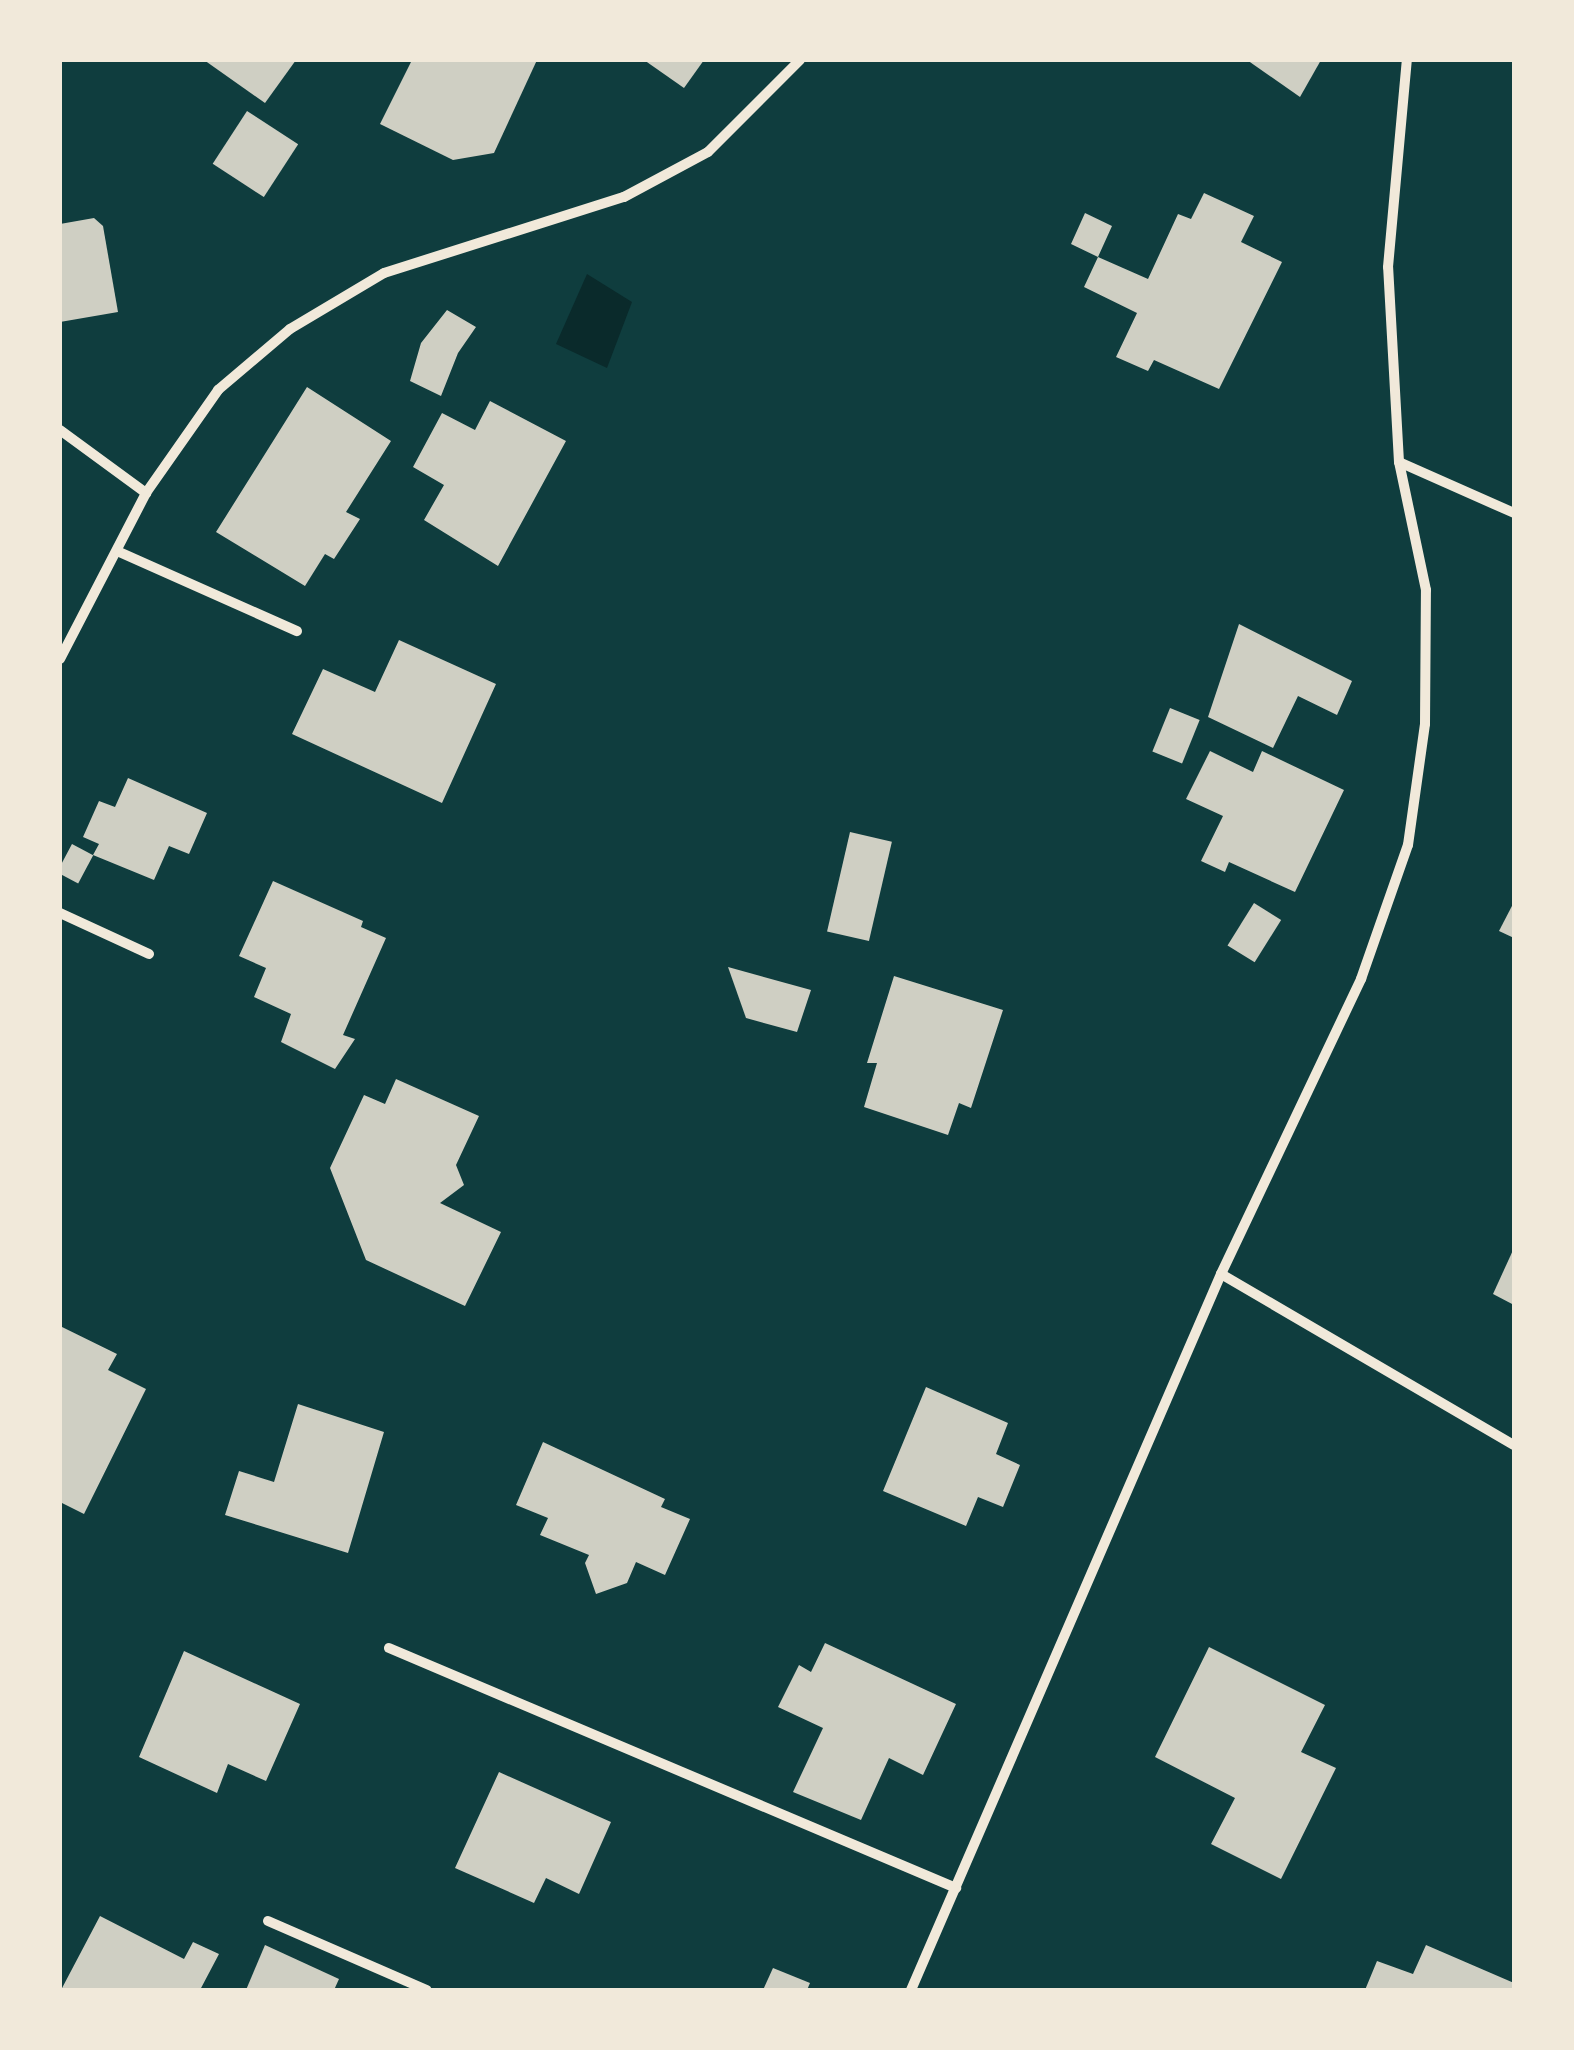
<!DOCTYPE html>
<html>
<head>
<meta charset="utf-8">
<style>
  body { margin:0 }
  #map { position:relative; width:1574px; height:2050px; overflow:hidden; background:#0f3d3e; font-family:"Crimson Pro",serif }
  div>[style] { position:absolute }
  .water>* { inset:0; background:#0a2a2b }
  .building>* { inset:0; background:#cfcfc3; transform-origin:0 0 }
  .minor>* { height:10px; margin:-5px; padding:0 5px; transform-origin:5px; border-radius:5px; background:#f1e9da }
  span { translate:-50% -50%; white-space:nowrap; text-align:center; line-height:1.15; -webkit-text-stroke:8px #f1e9da; paint-order:stroke }
  .frame { position:absolute; inset:0; border:62px solid #f1e9da; pointer-events:none }
</style>
</head>
<body>
<div id="map">
  <div class="water">
    <i style="clip-path:polygon(587px 274px,632px 302px,607px 368px,556px 344px)"></i>
  </div>
  <div class="building">
    <i style="clip-path:polygon(204px 60px,296px 60px,265px 103px)"></i>
    <i style="clip-path:polygon(412px 60px,537px 60px,494px 153px,453px 160px,380px 124px)"></i>
    <i style="clip-path:polygon(644px 60px,704px 60px,684px 88px)"></i>
    <i style="clip-path:polygon(1247px 60px,1321px 60px,1300px 97px)"></i>
    <i style="left:247px;top:111px;width:61px;height:63px;rotate:33deg"></i>
    <i style="clip-path:polygon(1204px 193px,1254px 216px,1241px 242px,1282px 262px,1219px 389px,1154px 360px,1148px 371px,1116px 357px,1137px 313px,1084px 287px,1098px 257px,1071px 244px,1085px 213px,1112px 226px,1098px 257px,1148px 279px,1178px 214px,1191px 219px)"></i>
    <i style="clip-path:polygon(94px 218px,103px 226px,118px 312px,60px 322px,60px 224px)"></i>
    <i style="clip-path:polygon(447px 310px,476px 327px,458px 353px,441px 396px,410px 381px,421px 343px)"></i>
    <i style="clip-path:polygon(307px 387px,391px 441px,346px 512px,360px 519px,334px 559px,325px 554px,305px 586px,216px 532px)"></i>
    <i style="clip-path:polygon(490px 401px,566px 441px,498px 566px,424px 520px,444px 485px,413px 467px,442px 413px,475px 430px)"></i>
    <i style="clip-path:polygon(1239px 624px,1352px 681px,1337px 715px,1298px 696px,1273px 748px,1208px 717px)"></i>
    <i style="clip-path:polygon(399px 640px,496px 684px,442px 803px,292px 734px,323px 669px,375px 692px)"></i>
    <i style="left:1170px;top:708px;width:32px;height:47px;rotate:22deg"></i>
    <i style="clip-path:polygon(1210px 751px,1253px 772px,1262px 751px,1344px 790px,1295px 892px,1229px 862px,1225px 872px,1201px 861px,1223px 816px,1186px 799px)"></i>
    <i style="clip-path:polygon(128px 778px,207px 813px,189px 854px,169px 846px,154px 880px,93px 855px,99px 844px,83px 837px,99px 801px,115px 807px)"></i>
    <i style="left:850px;top:832px;width:43px;height:102px;rotate:13deg"></i>
    <i style="left:72px;top:844px;width:24px;height:32px;rotate:28deg"></i>
    <i style="clip-path:polygon(273px 881px,363px 921px,361px 927px,386px 938px,343px 1035px,355px 1039px,335px 1069px,281px 1042px,291px 1014px,254px 997px,266px 968px,239px 956px)"></i>
    <i style="clip-path:polygon(1514px 902px,1514px 938px,1499px 931px)"></i>
    <i style="left:1254px;top:903px;width:32px;height:50px;rotate:32deg"></i>
    <i style="clip-path:polygon(728px 967px,811px 990px,797px 1032px,746px 1018px)"></i>
    <i style="clip-path:polygon(894px 976px,1003px 1010px,971px 1108px,959px 1103px,948px 1135px,864px 1107px,877px 1063px,867px 1063px)"></i>
    <i style="clip-path:polygon(396px 1079px,479px 1116px,456px 1165px,464px 1185px,440px 1203px,501px 1232px,465px 1306px,366px 1260px,330px 1168px,364px 1095px,385px 1104px)"></i>
    <i style="clip-path:polygon(1514px 1248px,1514px 1305px,1493px 1294px)"></i>
    <i style="clip-path:polygon(60px 1326px,117px 1354px,108px 1370px,146px 1389px,84px 1514px,60px 1502px)"></i>
    <i style="clip-path:polygon(926px 1387px,1008px 1423px,996px 1454px,1020px 1465px,1003px 1507px,978px 1497px,966px 1526px,883px 1491px)"></i>
    <i style="clip-path:polygon(298px 1404px,384px 1432px,348px 1553px,225px 1515px,239px 1471px,274px 1482px)"></i>
    <i style="clip-path:polygon(543px 1442px,665px 1499px,661px 1507px,690px 1519px,665px 1575px,636px 1562px,627px 1583px,596px 1594px,585px 1563px,589px 1555px,540px 1535px,548px 1518px,516px 1505px)"></i>
    <i style="clip-path:polygon(825px 1643px,956px 1704px,923px 1775px,889px 1758px,861px 1820px,793px 1792px,823px 1728px,778px 1707px,799px 1665px,811px 1672px)"></i>
    <i style="clip-path:polygon(1209px 1647px,1325px 1705px,1301px 1752px,1336px 1768px,1281px 1879px,1211px 1844px,1235px 1798px,1155px 1757px)"></i>
    <i style="clip-path:polygon(184px 1651px,300px 1704px,266px 1781px,228px 1764px,217px 1793px,139px 1757px)"></i>
    <i style="clip-path:polygon(499px 1772px,611px 1822px,579px 1894px,546px 1878px,534px 1903px,455px 1868px)"></i>
    <i style="clip-path:polygon(100px 1916px,184px 1959px,193px 1942px,219px 1954px,200px 1990px,61px 1990px)"></i>
    <i style="clip-path:polygon(265px 1945px,339px 1979px,334px 1990px,246px 1990px)"></i>
    <i style="clip-path:polygon(1426px 1945px,1514px 1983px,1514px 1990px,1365px 1990px,1377px 1961px,1413px 1974px)"></i>
    <i style="clip-path:polygon(773px 1968px,810px 1983px,807px 1990px,763px 1990px)"></i>
  </div>
  <div class="minor">
    <i style="left:60px;top:430px;width:107px;rotate:36.2deg"></i>
    <i style="left:1399px;top:462px;width:126px;rotate:23.9deg"></i>
    <i style="left:117px;top:551px;width:197px;rotate:24deg"></i>
    <i style="left:60px;top:659px;width:187px;rotate:-62.6deg"></i>
    <i style="left:146px;top:493px;width:126px;rotate:-55deg"></i>
    <i style="left:218px;top:390px;width:94px;rotate:-40.3deg"></i>
    <i style="left:290px;top:329px;width:109px;rotate:-30.8deg"></i>
    <i style="left:384px;top:273px;width:252px;rotate:-17.6deg"></i>
    <i style="left:624px;top:197px;width:95px;rotate:-28.2deg"></i>
    <i style="left:708px;top:152px;width:130px;rotate:-45deg"></i>
    <i style="left:60px;top:913px;width:98px;rotate:24.7deg"></i>
    <i style="left:1221px;top:1274px;width:339px;rotate:30.3deg"></i>
    <i style="left:389px;top:1648px;width:616px;rotate:22.94deg"></i>
    <i style="left:268px;top:1921px;width:173px;rotate:23.5deg"></i>
    <i style="left:911px;top:1990px;width:780px;rotate:-66.59deg"></i>
    <i style="left:1221px;top:1274px;width:327px;rotate:-64.6deg"></i>
    <i style="left:1361px;top:979px;width:142px;rotate:-70.7deg"></i>
    <i style="left:1408px;top:845px;width:122px;rotate:-82deg"></i>
    <i style="left:1425px;top:724px;width:134px;rotate:-89.6deg"></i>
    <i style="left:1426px;top:590px;width:131px;rotate:-101.9deg"></i>
    <i style="left:1399px;top:462px;width:195px;rotate:-93.2deg"></i>
    <i style="left:1388px;top:267px;width:208px;rotate:-84.8deg"></i>
  </div>
  <div class="frame"></div>
</div>
</body>
</html>
